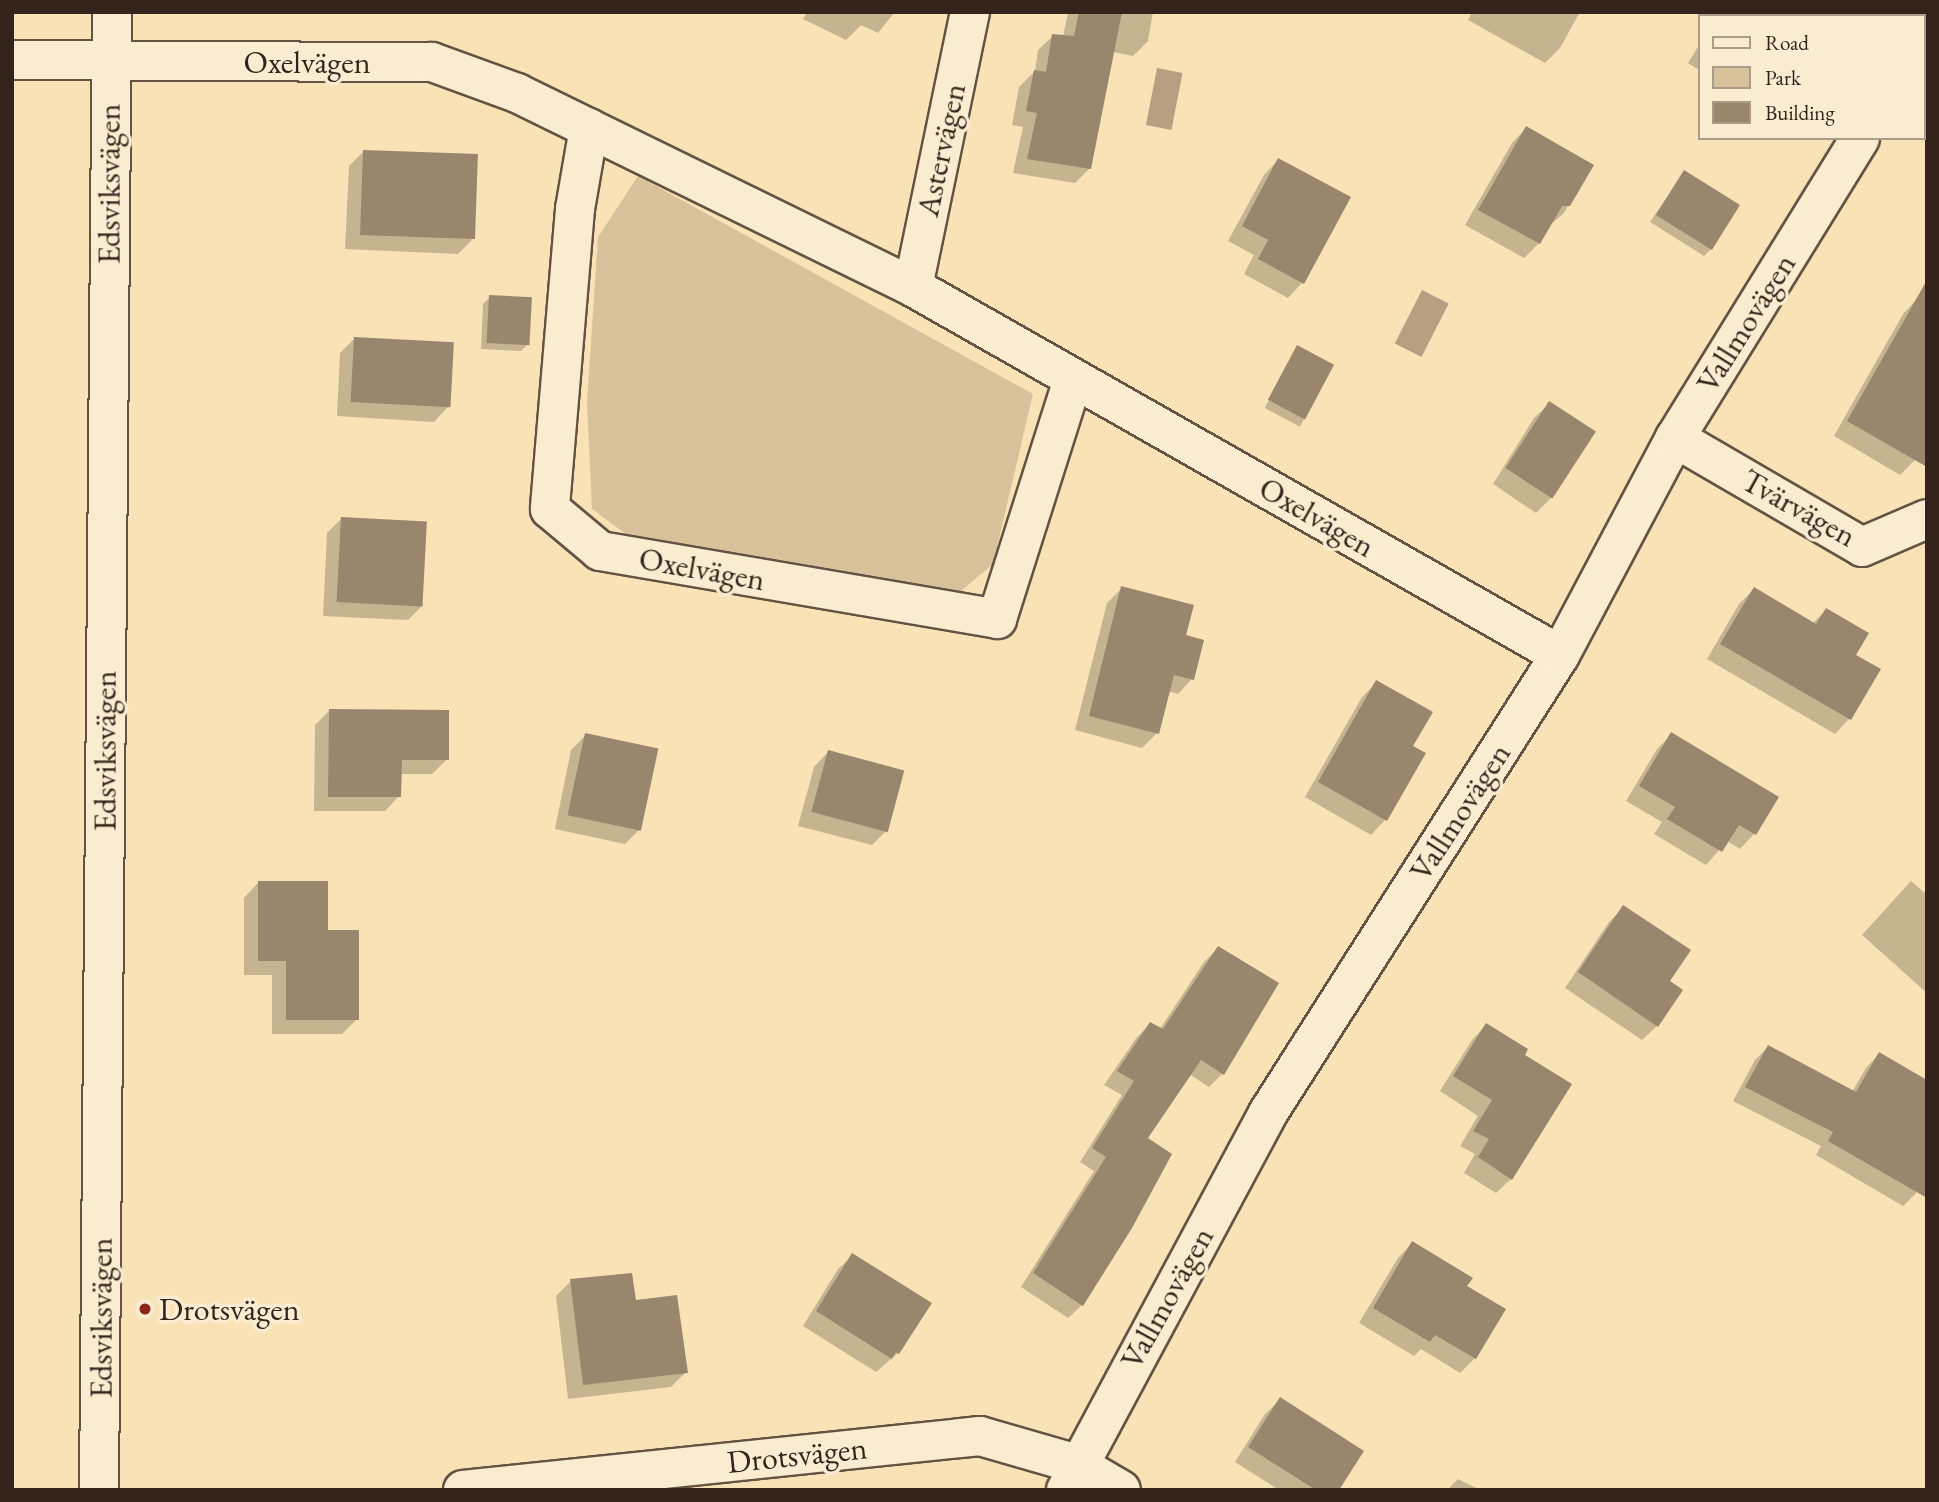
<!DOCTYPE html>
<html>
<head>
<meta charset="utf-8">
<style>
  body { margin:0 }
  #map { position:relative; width:1939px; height:1502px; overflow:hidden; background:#f8e2b6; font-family:"EB Garamond",serif }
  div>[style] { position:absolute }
  .green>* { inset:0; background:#d7c29c }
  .water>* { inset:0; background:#b5a181; transform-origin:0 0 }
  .shadow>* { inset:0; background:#0003; transform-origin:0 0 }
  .building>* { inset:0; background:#99866c; transform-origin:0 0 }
  .roads { filter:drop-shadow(2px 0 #645342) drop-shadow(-2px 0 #645342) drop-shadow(0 2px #645342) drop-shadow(0 -2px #645342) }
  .street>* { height:38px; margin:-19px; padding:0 19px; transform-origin:19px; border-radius:19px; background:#faecd0 }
  .secondary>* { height:38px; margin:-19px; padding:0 19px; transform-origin:19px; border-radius:19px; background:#faecd0 }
  .dots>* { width:19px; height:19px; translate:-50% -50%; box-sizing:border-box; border:4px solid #faecd0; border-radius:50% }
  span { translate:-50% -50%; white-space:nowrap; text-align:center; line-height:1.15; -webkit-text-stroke:7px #faecd0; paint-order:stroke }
  .street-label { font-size:32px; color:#33231b }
  .poi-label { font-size:32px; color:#33231b }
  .left { translate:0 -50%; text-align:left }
  .frame { position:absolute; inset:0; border:14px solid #33231b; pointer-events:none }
  .legend { position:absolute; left:1698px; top:14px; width:228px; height:126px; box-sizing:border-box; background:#faecd0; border:2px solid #aa9c88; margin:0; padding:9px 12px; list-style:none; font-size:21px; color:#33231b }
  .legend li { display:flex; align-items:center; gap:14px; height:35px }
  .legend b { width:35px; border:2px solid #aa9c88 }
</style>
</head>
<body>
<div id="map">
  <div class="green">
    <i style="clip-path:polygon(638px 176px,1033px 394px,993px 564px,955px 596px,908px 592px,630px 537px,592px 509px,587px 403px,598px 237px)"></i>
  </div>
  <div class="water">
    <i style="left:1157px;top:68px;width:26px;height:58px;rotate:11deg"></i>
    <i style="left:1422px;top:290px;width:30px;height:60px;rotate:27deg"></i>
  </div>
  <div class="shadow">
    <i style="clip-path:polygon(807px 12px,895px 12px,878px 33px,861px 25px,846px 40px,803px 19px)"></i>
    <i style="clip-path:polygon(1068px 12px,1153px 12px,1148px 41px,1133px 56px,1113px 52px,1090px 168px,1075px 183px,1013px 173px,1023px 127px,1012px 125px,1019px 87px,1035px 71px,1038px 50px,1053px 36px,1063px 37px)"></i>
    <i style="clip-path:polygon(1472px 12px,1580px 12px,1560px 48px,1545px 63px,1468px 20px)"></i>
    <i style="left:1720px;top:12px;width:58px;height:5px"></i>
    <i style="clip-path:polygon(1699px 45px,1699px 70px,1688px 63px)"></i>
    <i style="clip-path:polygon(1526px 128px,1591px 166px,1564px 213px,1548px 227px,1539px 243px,1524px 258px,1465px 225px,1512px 143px)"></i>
    <i style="clip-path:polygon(364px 151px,472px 240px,458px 254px,345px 249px,349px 166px)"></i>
    <i style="clip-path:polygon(1278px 160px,1349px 198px,1302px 283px,1288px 298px,1244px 274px,1254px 255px,1228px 241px,1264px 175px)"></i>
    <i style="clip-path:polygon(1684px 172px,1711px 249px,1704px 256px,1650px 222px)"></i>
    <i style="clip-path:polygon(490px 297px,528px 344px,521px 351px,481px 349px,483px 304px)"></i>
    <i style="clip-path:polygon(1917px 299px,1915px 460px,1900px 475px,1834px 436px,1903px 314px)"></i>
    <i style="clip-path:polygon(354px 339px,448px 407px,434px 422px,337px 416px,340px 353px)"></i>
    <i style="left:1297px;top:347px;width:40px;height:69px;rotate:28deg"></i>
    <i style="clip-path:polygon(1549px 404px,1551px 498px,1536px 513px,1493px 484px,1534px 418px)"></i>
    <i style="clip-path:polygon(341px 519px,423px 605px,408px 620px,323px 616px,327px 533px)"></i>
    <i style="clip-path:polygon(1122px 588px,1184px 636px,1192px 679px,1178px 694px,1168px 691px,1157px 733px,1142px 748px,1075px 730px,1107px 603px)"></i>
    <i style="clip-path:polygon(1754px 589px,1812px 624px,1826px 610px,1854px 656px,1878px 670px,1849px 719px,1835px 734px,1707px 659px,1739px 604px)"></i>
    <i style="clip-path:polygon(1377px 682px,1411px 747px,1423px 753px,1385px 820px,1371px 835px,1305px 797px,1362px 697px)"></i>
    <i style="clip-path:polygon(330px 710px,447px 759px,432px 774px,400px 774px,399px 796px,385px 811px,314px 811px,315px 725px)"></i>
    <i style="clip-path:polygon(1672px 734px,1776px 798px,1754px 834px,1740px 849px,1727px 841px,1706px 865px,1654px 834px,1662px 822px,1626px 801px,1657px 749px)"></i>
    <i style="clip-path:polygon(586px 735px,640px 829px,625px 844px,555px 829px,571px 750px)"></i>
    <i style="clip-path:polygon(828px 752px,887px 830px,872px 845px,798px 826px,814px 767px)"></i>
    <i style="clip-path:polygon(1911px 881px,1927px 895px,1927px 993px,1862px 935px)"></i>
    <i style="clip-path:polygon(258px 883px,327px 932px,357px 1019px,342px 1034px,272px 1034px,272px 975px,244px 975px,244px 898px)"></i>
    <i style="clip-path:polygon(1624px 907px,1667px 982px,1657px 1026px,1642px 1040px,1565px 988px,1609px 922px)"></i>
    <i style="clip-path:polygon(1218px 948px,1222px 1074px,1209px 1087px,1189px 1074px,1145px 1139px,1082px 1305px,1068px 1318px,1021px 1287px,1094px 1171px,1080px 1162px,1122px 1095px,1104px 1085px,1137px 1037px,1150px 1024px,1160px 1029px,1204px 962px)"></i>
    <i style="clip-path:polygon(1486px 1025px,1523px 1056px,1511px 1179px,1496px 1193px,1464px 1173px,1475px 1154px,1460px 1146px,1478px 1116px,1440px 1091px,1472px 1040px)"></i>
    <i style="clip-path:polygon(1768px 1047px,1852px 1092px,1866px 1068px,1879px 1054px,1927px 1175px,1917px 1192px,1903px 1206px,1816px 1155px,1821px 1146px,1733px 1101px,1755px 1060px)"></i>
    <i style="clip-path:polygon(1412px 1243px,1465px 1287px,1503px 1310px,1475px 1358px,1460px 1373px,1421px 1349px,1414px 1356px,1359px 1323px,1398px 1258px)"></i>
    <i style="clip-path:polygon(853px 1255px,898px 1353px,876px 1372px,803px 1326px,838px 1269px)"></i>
    <i style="clip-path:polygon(571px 1281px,634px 1302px,686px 1372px,671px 1387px,568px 1399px,556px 1296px)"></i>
    <i style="clip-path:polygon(1280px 1400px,1337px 1490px,1279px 1490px,1235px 1462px,1265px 1414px)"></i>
    <i style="clip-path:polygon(1458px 1479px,1480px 1490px,1447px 1490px)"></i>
  </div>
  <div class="building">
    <i style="clip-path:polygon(1079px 12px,1122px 12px,1091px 169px,1027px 159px,1037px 113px,1026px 111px,1034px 70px,1046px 72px,1052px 34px,1074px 36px)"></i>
    <i style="clip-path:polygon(1526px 126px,1594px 165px,1570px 206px,1562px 206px,1540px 244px,1478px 210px)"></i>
    <i style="left:363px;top:150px;width:115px;height:85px;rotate:2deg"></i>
    <i style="clip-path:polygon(1278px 158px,1351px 197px,1304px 284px,1258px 259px,1268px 240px,1242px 226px)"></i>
    <i style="left:1684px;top:170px;width:66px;height:53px;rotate:32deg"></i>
    <i style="clip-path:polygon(1927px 280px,1927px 467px,1847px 421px)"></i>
    <i style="left:489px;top:295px;width:43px;height:48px;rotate:3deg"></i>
    <i style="left:354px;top:337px;width:100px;height:65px;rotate:3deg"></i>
    <i style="left:1297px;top:345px;width:42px;height:62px;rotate:28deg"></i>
    <i style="left:1549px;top:401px;width:56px;height:80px;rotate:33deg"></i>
    <i style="left:341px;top:517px;width:86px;height:85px;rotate:3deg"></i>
    <i style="clip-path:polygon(1121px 586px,1194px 605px,1186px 635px,1204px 640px,1194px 680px,1174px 675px,1159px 734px,1089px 716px)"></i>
    <i style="clip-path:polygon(1754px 587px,1816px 624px,1826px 608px,1869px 633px,1856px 655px,1881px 669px,1851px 720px,1720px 644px)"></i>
    <i style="clip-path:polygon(1376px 680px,1433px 712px,1413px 746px,1426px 753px,1387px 821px,1318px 782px)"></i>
    <i style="clip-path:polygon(329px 709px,449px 710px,449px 760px,402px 760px,401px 797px,328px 797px)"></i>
    <i style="clip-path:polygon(1671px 732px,1779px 797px,1756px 835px,1739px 825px,1722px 852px,1667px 819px,1675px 807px,1639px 786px)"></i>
    <i style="left:585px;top:733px;width:75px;height:84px;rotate:12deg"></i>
    <i style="left:828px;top:750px;width:79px;height:64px;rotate:15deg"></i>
    <i style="clip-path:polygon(258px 881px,328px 881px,328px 930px,359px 930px,359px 1020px,286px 1020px,286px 961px,258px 961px)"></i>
    <i style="clip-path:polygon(1623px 905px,1691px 950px,1670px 981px,1683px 990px,1658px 1027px,1578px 972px)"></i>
    <i style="clip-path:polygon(1218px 946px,1279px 983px,1224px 1075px,1201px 1060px,1148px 1138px,1172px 1154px,1132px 1228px,1083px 1306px,1033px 1273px,1106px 1157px,1092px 1148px,1134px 1081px,1117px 1071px,1150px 1022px,1163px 1029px)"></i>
    <i style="clip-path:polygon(1486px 1023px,1528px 1049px,1525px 1055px,1572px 1084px,1512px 1180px,1478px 1157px,1489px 1139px,1473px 1131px,1492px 1100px,1453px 1076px)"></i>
    <i style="clip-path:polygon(1768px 1045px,1856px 1092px,1879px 1052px,1927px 1080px,1927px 1198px,1828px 1141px,1833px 1132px,1745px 1087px)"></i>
    <i style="clip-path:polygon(1412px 1241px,1473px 1278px,1467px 1286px,1506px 1309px,1476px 1359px,1435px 1335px,1430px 1342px,1373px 1308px)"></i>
    <i style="clip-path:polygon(852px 1253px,932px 1303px,899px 1354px,896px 1352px,892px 1359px,816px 1311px)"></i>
    <i style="clip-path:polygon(632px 1273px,636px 1300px,677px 1295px,688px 1373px,583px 1385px,570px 1279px)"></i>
    <i style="clip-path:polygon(1280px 1397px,1364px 1451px,1339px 1490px,1316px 1490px,1248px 1447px)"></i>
  </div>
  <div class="roads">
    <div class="street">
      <i style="left:1923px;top:18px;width:7px;rotate:-63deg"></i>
      <i style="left:12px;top:60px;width:420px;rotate:0.3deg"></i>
      <i style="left:432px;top:62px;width:90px;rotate:20deg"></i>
      <i style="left:517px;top:93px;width:441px;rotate:26.1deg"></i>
      <i style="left:913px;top:287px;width:744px;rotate:29.63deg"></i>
      <i style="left:589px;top:128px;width:82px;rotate:99.8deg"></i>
      <i style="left:575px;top:209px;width:301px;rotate:94.8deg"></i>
      <i style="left:550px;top:509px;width:65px;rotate:40deg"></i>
      <i style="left:600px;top:551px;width:403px;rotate:9.7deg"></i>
      <i style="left:997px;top:619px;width:252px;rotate:-72.4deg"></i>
      <i style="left:913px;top:287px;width:281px;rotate:-78.3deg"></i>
      <i style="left:1675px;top:438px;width:216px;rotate:30.2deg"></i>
      <i style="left:1862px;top:547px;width:71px;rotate:-23.3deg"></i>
      <i style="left:463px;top:1490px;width:520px;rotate:-5.96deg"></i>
      <i style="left:980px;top:1436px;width:101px;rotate:16.1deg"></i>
      <i style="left:1077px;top:1464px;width:51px;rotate:30.6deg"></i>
      <i style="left:1066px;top:1490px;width:428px;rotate:-61.8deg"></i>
      <i style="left:1268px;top:1113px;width:543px;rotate:-57.48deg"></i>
      <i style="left:1560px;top:655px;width:246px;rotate:-62.1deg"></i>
      <i style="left:1675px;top:438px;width:352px;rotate:-58.3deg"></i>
    </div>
    <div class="secondary">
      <i style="left:99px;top:1490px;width:1478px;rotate:-89.5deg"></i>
    </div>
  </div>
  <div class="dots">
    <i style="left:145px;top:1309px;background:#8f2418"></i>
  </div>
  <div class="street-label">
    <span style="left:307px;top:62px">Oxelvägen</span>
    <span style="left:941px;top:150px;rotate:-78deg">Astervägen</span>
    <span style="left:109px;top:184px;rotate:-90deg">Edsviksvägen</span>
    <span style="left:1746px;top:323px;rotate:-58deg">Vallmovägen</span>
    <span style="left:1799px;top:508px;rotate:29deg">Tvärvägen</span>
    <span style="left:1317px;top:517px;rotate:30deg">Oxelvägen</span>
    <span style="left:702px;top:569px;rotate:10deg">Oxelvägen</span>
    <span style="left:105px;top:751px;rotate:-90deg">Edsviksvägen</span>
    <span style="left:1460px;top:812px;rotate:-57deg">Vallmovägen</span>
    <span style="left:1167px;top:1298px;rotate:-61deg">Vallmovägen</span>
    <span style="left:101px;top:1318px;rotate:-90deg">Edsviksvägen</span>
    <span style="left:797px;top:1455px;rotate:-6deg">Drotsvägen</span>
  </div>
  <div class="poi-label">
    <span class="left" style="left:159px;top:1309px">Drotsvägen</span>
  </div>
  <div class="frame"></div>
  <ul class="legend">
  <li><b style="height:9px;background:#faecd0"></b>Road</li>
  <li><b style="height:19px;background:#d7c29c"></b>Park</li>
  <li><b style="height:19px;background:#99866c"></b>Building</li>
  </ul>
</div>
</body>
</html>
